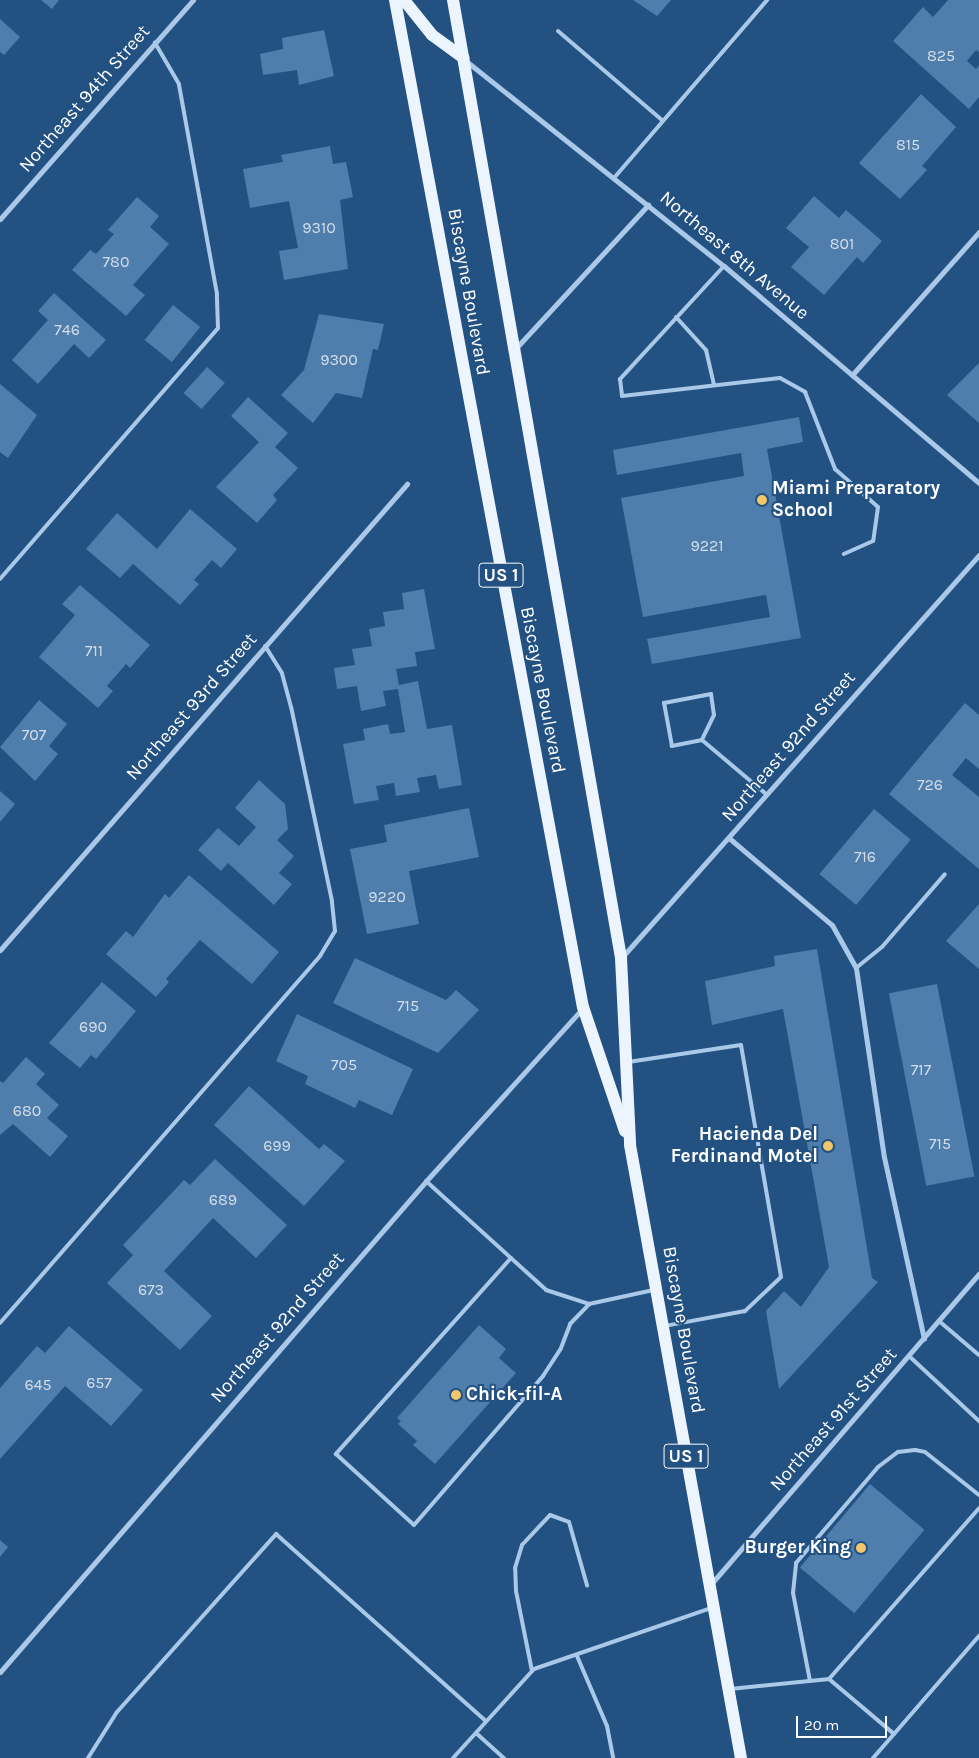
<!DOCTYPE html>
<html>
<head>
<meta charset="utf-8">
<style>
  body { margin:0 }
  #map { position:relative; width:979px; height:1758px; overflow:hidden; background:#225182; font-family:Karla,sans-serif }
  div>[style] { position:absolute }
  .building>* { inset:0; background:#4f7dac; transform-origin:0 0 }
  .service>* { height:4px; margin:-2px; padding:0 2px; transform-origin:2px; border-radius:2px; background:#aac9e8 }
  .minor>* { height:5px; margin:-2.5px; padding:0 2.5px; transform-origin:2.5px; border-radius:2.5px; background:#aac9e8 }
  .primary>* { height:12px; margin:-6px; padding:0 6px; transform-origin:6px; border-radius:6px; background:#ecf4fd }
  .dots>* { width:14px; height:14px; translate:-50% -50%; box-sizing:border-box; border:2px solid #225182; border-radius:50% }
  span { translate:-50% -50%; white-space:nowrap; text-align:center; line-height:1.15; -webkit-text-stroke:4px #225182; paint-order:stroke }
  .number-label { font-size:16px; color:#d3deea }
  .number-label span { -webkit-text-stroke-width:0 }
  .shield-label span { padding:1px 4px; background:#225182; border:1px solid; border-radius:4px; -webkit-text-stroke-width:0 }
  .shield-label { font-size:18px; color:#fff; font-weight:700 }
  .street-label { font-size:19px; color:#fff }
  .poi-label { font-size:19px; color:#fff; font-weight:700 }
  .left { translate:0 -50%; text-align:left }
  .right { translate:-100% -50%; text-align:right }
  .scale { position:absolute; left:796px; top:1716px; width:91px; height:22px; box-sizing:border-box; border:2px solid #fff; border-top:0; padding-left:6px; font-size:15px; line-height:18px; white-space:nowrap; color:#fff; -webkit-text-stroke:4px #225182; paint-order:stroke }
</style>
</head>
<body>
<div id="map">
  <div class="building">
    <i style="clip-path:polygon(41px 0,59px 0,52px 9px)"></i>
    <i style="clip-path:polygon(633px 0,671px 0,657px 16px)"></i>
    <i style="clip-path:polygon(948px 0,979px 0,979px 52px,976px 50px,967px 61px,976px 69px,979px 65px,979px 97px,969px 109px,893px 41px,923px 7px,933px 17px)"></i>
    <i style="clip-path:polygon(0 19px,20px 37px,4px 55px,0 52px)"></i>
    <i style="clip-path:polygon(324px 30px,334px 76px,299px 85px,297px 70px,263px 75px,260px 54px,283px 49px,282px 38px)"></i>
    <i style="clip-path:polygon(921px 94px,956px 127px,922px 166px,927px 170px,900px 199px,859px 163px)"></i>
    <i style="clip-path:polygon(330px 146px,333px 164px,346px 162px,353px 197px,340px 200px,348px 269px,284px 280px,279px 251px,298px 248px,289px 201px,250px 208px,243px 169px,283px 162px,281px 155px)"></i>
    <i style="clip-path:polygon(814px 196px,839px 218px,846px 210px,882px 241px,863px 263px,857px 257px,824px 295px,791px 267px,809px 247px,786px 228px)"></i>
    <i style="clip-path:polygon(137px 197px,159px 216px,150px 227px,169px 244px,133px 285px,145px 295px,126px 316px,72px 270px,90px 250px,96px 254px,114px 234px,108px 230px)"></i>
    <i style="clip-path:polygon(54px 293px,106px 340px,89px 358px,74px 344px,38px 384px,12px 360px,48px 320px,38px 311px)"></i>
    <i style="left:173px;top:305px;width:35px;height:45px;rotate:39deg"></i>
    <i style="clip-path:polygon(319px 314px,384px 324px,378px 350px,373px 349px,362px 398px,336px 393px,313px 423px,281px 395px,304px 370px)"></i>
    <i style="clip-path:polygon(979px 363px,979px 423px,947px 395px)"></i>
    <i style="left:207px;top:367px;width:24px;height:35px;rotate:42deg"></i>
    <i style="clip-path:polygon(0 384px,37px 415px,8px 458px,0 452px)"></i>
    <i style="clip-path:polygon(248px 397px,288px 433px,275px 447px,298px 468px,273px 495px,277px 500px,257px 523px,216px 487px,259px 442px,231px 416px)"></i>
    <i style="clip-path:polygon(799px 417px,803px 442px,767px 449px,801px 638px,652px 664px,647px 639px,770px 617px,766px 595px,643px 617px,621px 498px,744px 476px,741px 453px,617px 475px,613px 450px)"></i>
    <i style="clip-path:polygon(190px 509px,237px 549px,221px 568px,212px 560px,194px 580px,199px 584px,180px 605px,133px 564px,120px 578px,86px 549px,117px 513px,157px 549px)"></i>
    <i style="clip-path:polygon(80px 585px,150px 645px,130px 668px,126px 664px,107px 686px,113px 691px,98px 708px,39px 657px,75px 615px,62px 604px)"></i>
    <i style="clip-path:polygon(424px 589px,435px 649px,415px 652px,417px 666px,396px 669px,399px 685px,418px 681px,427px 729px,452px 725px,462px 785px,439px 789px,436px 775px,417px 778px,420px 792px,396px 796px,394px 783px,376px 786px,379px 800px,354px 804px,343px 744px,365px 740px,363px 729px,388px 724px,390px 734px,405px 732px,398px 689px,383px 691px,386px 706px,361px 711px,357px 686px,337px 689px,334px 668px,355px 665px,352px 649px,372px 646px,369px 629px,385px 626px,383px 612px,404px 609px,402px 593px)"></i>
    <i style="clip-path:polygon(39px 700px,67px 724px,49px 746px,58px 754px,35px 781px,0 747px)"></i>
    <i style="clip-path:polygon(965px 703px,979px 715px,979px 769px,966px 758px,952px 775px,979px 797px,979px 869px,889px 794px)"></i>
    <i style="clip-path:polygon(259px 780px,285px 804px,288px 829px,277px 840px,294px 856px,279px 873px,292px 884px,274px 905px,228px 863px,221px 871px,198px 850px,218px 828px,239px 846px,256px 827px,235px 808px)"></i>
    <i style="clip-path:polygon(0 791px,15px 804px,0 822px)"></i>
    <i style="clip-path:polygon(469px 808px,479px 857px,409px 871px,419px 924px,367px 934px,350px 849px,387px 842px,384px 825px)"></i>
    <i style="left:874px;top:809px;width:48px;height:85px;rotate:40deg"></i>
    <i style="clip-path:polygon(189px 875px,279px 952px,252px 984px,200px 940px,166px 979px,169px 982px,156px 997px,106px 954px,126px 931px,133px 937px,165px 894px,169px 898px)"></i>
    <i style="clip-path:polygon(979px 904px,979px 969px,946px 941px)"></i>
    <i style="clip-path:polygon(817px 949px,872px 1278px,878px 1282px,779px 1389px,766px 1311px,784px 1291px,801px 1307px,829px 1267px,783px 1009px,712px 1025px,705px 981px,775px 966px,774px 956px)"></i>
    <i style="clip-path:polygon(355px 958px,446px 1000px,456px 990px,479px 1010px,438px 1053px,333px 1003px)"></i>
    <i style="clip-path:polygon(102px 982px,136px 1011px,96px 1059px,91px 1055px,80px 1068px,49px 1043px)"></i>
    <i style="left:937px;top:984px;width:196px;height:49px;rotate:79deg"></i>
    <i style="clip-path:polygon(297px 1014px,413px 1069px,392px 1115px,359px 1100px,355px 1108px,305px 1084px,308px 1076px,276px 1061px)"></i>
    <i style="clip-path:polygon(26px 1057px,45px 1074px,36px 1084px,59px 1105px,47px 1118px,68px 1136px,50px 1157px,13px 1124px,0 1135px,0 1081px,3px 1083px)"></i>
    <i style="clip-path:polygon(249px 1086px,319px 1149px,324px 1144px,345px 1161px,304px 1206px,214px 1125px)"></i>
    <i style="clip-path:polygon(215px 1159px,287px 1225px,256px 1258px,213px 1218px,164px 1271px,212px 1316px,180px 1350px,107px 1283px,133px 1255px,123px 1245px,184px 1180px,190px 1185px)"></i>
    <i style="clip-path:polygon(479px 1325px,506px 1349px,499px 1358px,516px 1373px,435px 1464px,413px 1445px,417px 1441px,398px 1424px,401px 1421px,397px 1418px)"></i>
    <i style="clip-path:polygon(69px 1326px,143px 1390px,111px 1426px,65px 1386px,0 1459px,0 1388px,37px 1346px,45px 1353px)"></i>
    <i style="left:870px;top:1484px;width:71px;height:109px;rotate:40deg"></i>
    <i style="clip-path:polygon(0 1540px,8px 1547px,0 1557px)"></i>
  </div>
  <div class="service">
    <i style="left:558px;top:31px;width:138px;rotate:40.6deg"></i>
    <i style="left:614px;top:178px;width:235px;rotate:-49.3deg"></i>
    <i style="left:724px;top:266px;width:154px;rotate:132.6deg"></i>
    <i style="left:620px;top:379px;width:17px;rotate:83deg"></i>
    <i style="left:622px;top:396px;width:159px;rotate:-6.5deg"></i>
    <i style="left:780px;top:378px;width:29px;rotate:29deg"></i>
    <i style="left:805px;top:392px;width:83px;rotate:68.7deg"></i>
    <i style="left:835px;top:469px;width:57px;rotate:41.5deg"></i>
    <i style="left:878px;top:507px;width:34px;rotate:98deg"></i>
    <i style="left:873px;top:541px;width:32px;rotate:156deg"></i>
    <i style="left:676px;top:317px;width:45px;rotate:47.7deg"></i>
    <i style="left:706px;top:350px;width:36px;rotate:77deg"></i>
    <i style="left:0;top:579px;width:332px;rotate:-49deg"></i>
    <i style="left:218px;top:328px;width:34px;rotate:-92deg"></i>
    <i style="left:217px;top:294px;width:213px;rotate:-100.3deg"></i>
    <i style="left:179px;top:84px;width:48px;rotate:-120.3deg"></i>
    <i style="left:711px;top:694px;width:21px;rotate:82deg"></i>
    <i style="left:714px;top:715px;width:28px;rotate:116deg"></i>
    <i style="left:702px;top:740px;width:31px;rotate:169deg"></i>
    <i style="left:672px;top:746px;width:44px;rotate:-100.5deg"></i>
    <i style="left:664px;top:703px;width:48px;rotate:-10.8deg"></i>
    <i style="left:702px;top:740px;width:85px;rotate:40.2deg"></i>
    <i style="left:856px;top:968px;width:33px;rotate:-39deg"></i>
    <i style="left:882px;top:947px;width:96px;rotate:-49.2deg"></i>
    <i style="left:628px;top:1062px;width:114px;rotate:-8.6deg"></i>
    <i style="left:741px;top:1045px;width:235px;rotate:80.2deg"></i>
    <i style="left:781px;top:1277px;width:50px;rotate:136.6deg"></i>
    <i style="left:745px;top:1311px;width:81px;rotate:169.4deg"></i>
    <i style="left:426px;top:1181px;width:162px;rotate:42.2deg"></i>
    <i style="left:546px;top:1290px;width:45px;rotate:18deg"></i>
    <i style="left:511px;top:1258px;width:263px;rotate:131.8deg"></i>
    <i style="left:336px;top:1454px;width:105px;rotate:42.3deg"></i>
    <i style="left:414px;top:1525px;width:197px;rotate:-49.1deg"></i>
    <i style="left:543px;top:1376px;width:33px;rotate:-57deg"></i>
    <i style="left:561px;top:1348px;width:26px;rotate:-69deg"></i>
    <i style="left:570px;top:1324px;width:28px;rotate:-46deg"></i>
    <i style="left:589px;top:1304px;width:66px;rotate:-12.2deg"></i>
    <i style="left:939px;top:1321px;width:52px;rotate:40.4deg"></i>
    <i style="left:0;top:1323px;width:487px;rotate:-48.9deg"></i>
    <i style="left:320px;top:956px;width:29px;rotate:-59deg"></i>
    <i style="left:335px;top:931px;width:30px;rotate:-96deg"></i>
    <i style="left:332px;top:901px;width:198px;rotate:-101.9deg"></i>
    <i style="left:291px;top:707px;width:35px;rotate:-105deg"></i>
    <i style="left:282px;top:673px;width:32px;rotate:-122deg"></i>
    <i style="left:909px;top:1356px;width:96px;rotate:42.9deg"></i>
    <i style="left:577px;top:1656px;width:76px;rotate:66.8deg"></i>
    <i style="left:607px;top:1726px;width:33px;rotate:79deg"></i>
    <i style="left:532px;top:1671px;width:82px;rotate:-101.3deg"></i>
    <i style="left:516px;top:1591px;width:23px;rotate:-92deg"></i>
    <i style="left:515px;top:1568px;width:24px;rotate:-73deg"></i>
    <i style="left:522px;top:1545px;width:41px;rotate:-47deg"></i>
    <i style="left:550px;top:1515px;width:20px;rotate:20deg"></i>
    <i style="left:569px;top:1522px;width:66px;rotate:74.1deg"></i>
    <i style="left:829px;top:1679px;width:85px;rotate:40.2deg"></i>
    <i style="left:894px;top:1734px;width:32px;rotate:131deg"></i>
    <i style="left:810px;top:1681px;width:90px;rotate:-100.9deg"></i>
    <i style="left:793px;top:1593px;width:30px;rotate:-84deg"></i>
    <i style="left:796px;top:1563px;width:126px;rotate:-49.5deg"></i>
    <i style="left:878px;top:1467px;width:25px;rotate:-37deg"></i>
    <i style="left:898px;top:1452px;width:17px;rotate:-7deg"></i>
    <i style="left:915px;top:1450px;width:10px;rotate:11deg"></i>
    <i style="left:925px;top:1452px;width:69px;rotate:38.5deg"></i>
    <i style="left:730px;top:1689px;width:100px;rotate:-5.8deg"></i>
    <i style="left:829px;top:1679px;width:227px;rotate:-48.7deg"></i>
    <i style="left:476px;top:1733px;width:38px;rotate:42deg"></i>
    <i style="left:894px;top:1734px;width:130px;rotate:-49.1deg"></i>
    <i style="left:88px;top:1758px;width:54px;rotate:-57.8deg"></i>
    <i style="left:117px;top:1712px;width:239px;rotate:-48.2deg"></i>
    <i style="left:276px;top:1534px;width:281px;rotate:41.7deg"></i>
    <i style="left:453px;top:1758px;width:120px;rotate:-47.7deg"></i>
    <i style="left:534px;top:1669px;width:187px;rotate:-19deg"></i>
  </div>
  <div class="minor">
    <i style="left:466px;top:61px;width:330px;rotate:38.5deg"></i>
    <i style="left:724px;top:266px;width:335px;rotate:40.4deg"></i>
    <i style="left:0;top:219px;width:292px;rotate:-48.6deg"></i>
    <i style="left:516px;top:348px;width:195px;rotate:-47.3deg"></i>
    <i style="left:852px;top:375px;width:191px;rotate:-48.4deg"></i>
    <i style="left:729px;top:838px;width:135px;rotate:40.2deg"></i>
    <i style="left:832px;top:925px;width:49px;rotate:60.8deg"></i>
    <i style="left:856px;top:968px;width:191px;rotate:81.6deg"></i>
    <i style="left:884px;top:1157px;width:186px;rotate:77.6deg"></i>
    <i style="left:0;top:950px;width:619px;rotate:-48.87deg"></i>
    <i style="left:623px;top:956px;width:536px;rotate:-48.4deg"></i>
    <i style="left:711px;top:1584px;width:410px;rotate:-49.2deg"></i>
    <i style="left:0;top:1672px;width:650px;rotate:-49.05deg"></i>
    <i style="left:426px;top:1181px;width:232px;rotate:-47.8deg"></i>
  </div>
  <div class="primary">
    <i style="left:395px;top:0;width:1024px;rotate:79.43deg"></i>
    <i style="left:583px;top:1007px;width:131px;rotate:71.3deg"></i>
    <i style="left:404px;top:0;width:45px;rotate:51.3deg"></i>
    <i style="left:432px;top:35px;width:39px;rotate:36deg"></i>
    <i style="left:453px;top:0;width:973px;rotate:80.05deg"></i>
    <i style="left:621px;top:958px;width:187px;rotate:87.2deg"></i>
    <i style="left:630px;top:1145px;width:623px;rotate:79.74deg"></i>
  </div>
  <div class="dots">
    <i style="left:762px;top:500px;background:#f3c66c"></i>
    <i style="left:828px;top:1146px;background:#f3c66c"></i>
    <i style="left:456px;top:1395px;background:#f3c66c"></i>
    <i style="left:861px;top:1548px;background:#f3c66c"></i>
  </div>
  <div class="number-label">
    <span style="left:941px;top:56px">825</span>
    <span style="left:908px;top:145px">815</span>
    <span style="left:319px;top:228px">9310</span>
    <span style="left:842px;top:244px">801</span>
    <span style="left:116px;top:262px">780</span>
    <span style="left:67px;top:330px">746</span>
    <span style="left:339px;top:360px">9300</span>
    <span style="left:707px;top:546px">9221</span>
    <span style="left:94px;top:651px">711</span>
    <span style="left:34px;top:735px">707</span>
    <span style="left:930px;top:785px">726</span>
    <span style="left:865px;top:857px">716</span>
    <span style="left:387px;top:897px">9220</span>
    <span style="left:408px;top:1006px">715</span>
    <span style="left:93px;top:1027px">690</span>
    <span style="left:344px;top:1065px">705</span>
    <span style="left:921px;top:1070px">717</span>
    <span style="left:27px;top:1111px">680</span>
    <span style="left:940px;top:1144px">715</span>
    <span style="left:277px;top:1146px">699</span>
    <span style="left:223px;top:1200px">689</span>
    <span style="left:151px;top:1290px">673</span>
    <span style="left:99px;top:1383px">657</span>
    <span style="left:38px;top:1385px">645</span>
  </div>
  <div class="shield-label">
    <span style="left:501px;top:575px">US 1</span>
    <span style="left:686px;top:1456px">US 1</span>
  </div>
  <div class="street-label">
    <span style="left:85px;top:99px;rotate:-49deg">Northeast 94th Street</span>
    <span style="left:734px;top:256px;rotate:40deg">Northeast 8th Avenue</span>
    <span style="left:468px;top:292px;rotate:80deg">Biscayne Boulevard</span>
    <span style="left:542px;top:690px;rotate:79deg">Biscayne Boulevard</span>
    <span style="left:192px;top:707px;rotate:-49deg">Northeast 93rd Street</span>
    <span style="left:789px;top:747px;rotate:-49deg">Northeast 92nd Street</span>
    <span style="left:278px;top:1328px;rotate:-49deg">Northeast 92nd Street</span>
    <span style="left:683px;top:1330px;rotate:80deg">Biscayne Boulevard</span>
    <span style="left:834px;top:1420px;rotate:-49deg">Northeast 91st Street</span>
  </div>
  <div class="poi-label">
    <span class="left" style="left:772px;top:500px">Miami Preparatory<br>School</span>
    <span class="right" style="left:818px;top:1146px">Hacienda Del<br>Ferdinand Motel</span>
    <span class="left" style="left:466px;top:1395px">Chick-fil-A</span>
    <span class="right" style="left:851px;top:1548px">Burger King</span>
  </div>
  <div class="scale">20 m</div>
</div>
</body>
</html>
